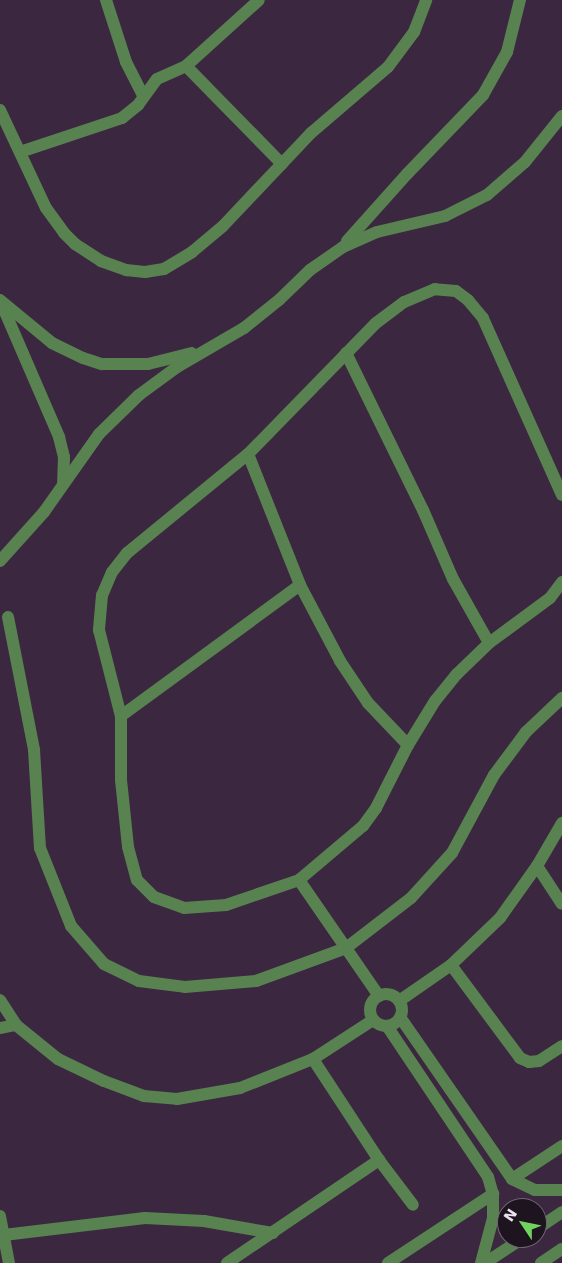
<!DOCTYPE html>
<html>
<head>
<meta charset="utf-8">
<style>
  body { margin:0 }
  #map { position:relative; width:562px; height:1263px; overflow:hidden; background:#3c2740; font-family:"DejaVu Sans",sans-serif }
  div>[style] { position:absolute }
  .minor>* { height:12px; margin:-6px; padding:0 6px; transform-origin:6px; border-radius:6px; background:#588250 }
  .minor>.ring { margin:-6px; padding:0; box-sizing:content-box; background:none; border:12px solid #588250; border-radius:50% }
  span { translate:-50% -50%; white-space:nowrap; text-align:center; line-height:1.15; -webkit-text-stroke:5px #1d141f; paint-order:stroke }
  .north { position:absolute; left:497px; top:1198px; width:50px; height:50px; box-sizing:border-box; background:#1d141f; border:1px solid #706673; border-radius:50%; rotate:304deg; font-size:14px; font-weight:700; line-height:20px; text-align:center; color:#ede0f0 }
  .north::after { content:''; display:block; margin:auto; width:18px; height:22px; background:#71d35e; clip-path:polygon(50% 0,100% 100%,50% 72%,0 100%) }
</style>
</head>
<body>
<div id="map">
  <div class="minor">
    <i style="left:106px;top:0;width:65px;rotate:72.1deg"></i>
    <i style="left:126px;top:62px;width:39px;rotate:63deg"></i>
    <i style="left:186px;top:66px;width:137px;rotate:45.6deg"></i>
    <i style="left:0;top:110px;width:108px;rotate:64.9deg"></i>
    <i style="left:46px;top:208px;width:31px;rotate:54deg"></i>
    <i style="left:64px;top:233px;width:16px;rotate:45deg"></i>
    <i style="left:75px;top:244px;width:31px;rotate:33deg"></i>
    <i style="left:101px;top:261px;width:27px;rotate:20deg"></i>
    <i style="left:126px;top:270px;width:19px;rotate:6deg"></i>
    <i style="left:145px;top:272px;width:19px;rotate:-9deg"></i>
    <i style="left:164px;top:269px;width:33px;rotate:-31deg"></i>
    <i style="left:192px;top:252px;width:40px;rotate:-40deg"></i>
    <i style="left:223px;top:226px;width:128px;rotate:-46.6deg"></i>
    <i style="left:311px;top:133px;width:101px;rotate:-40.6deg"></i>
    <i style="left:388px;top:67px;width:44px;rotate:-53.4deg"></i>
    <i style="left:414px;top:32px;width:34px;rotate:-69deg"></i>
    <i style="left:20px;top:152px;width:108px;rotate:-18.4deg"></i>
    <i style="left:122px;top:118px;width:21px;rotate:-39deg"></i>
    <i style="left:138px;top:105px;width:32px;rotate:-54deg"></i>
    <i style="left:157px;top:79px;width:32px;rotate:-24deg"></i>
    <i style="left:186px;top:66px;width:98px;rotate:-42.1deg"></i>
    <i style="left:347px;top:241px;width:90px;rotate:-48.2deg"></i>
    <i style="left:407px;top:174px;width:110px;rotate:-46.1deg"></i>
    <i style="left:483px;top:95px;width:49px;rotate:-60.8deg"></i>
    <i style="left:507px;top:52px;width:54px;rotate:-76deg"></i>
    <i style="left:0;top:300px;width:67px;rotate:39.6deg"></i>
    <i style="left:52px;top:343px;width:34px;rotate:26deg"></i>
    <i style="left:83px;top:358px;width:20px;rotate:18deg"></i>
    <i style="left:102px;top:364px;width:46px"></i>
    <i style="left:148px;top:364px;width:45px;rotate:-14deg"></i>
    <i style="left:2px;top:305px;width:144px;rotate:66.6deg"></i>
    <i style="left:59px;top:437px;width:21px;rotate:76deg"></i>
    <i style="left:64px;top:457px;width:27px;rotate:92deg"></i>
    <i style="left:346px;top:353px;width:175px;rotate:63.9deg"></i>
    <i style="left:423px;top:510px;width:75px;rotate:66.5deg"></i>
    <i style="left:453px;top:579px;width:73px;rotate:60.6deg"></i>
    <i style="left:248px;top:454px;width:141px;rotate:68.3deg"></i>
    <i style="left:300px;top:585px;width:86px;rotate:62.2deg"></i>
    <i style="left:340px;top:661px;width:50px;rotate:56.3deg"></i>
    <i style="left:368px;top:703px;width:58px;rotate:46.4deg"></i>
    <i style="left:562px;top:495px;width:194px;rotate:-114.1deg"></i>
    <i style="left:483px;top:318px;width:23px;rotate:-130deg"></i>
    <i style="left:468px;top:300px;width:15px;rotate:-143deg"></i>
    <i style="left:456px;top:291px;width:21px;rotate:-175deg"></i>
    <i style="left:435px;top:289px;width:34px;rotate:157deg"></i>
    <i style="left:404px;top:302px;width:36px;rotate:143deg"></i>
    <i style="left:375px;top:324px;width:182px;rotate:134.3deg"></i>
    <i style="left:248px;top:454px;width:156px;rotate:140.7deg"></i>
    <i style="left:127px;top:553px;width:24px;rotate:128deg"></i>
    <i style="left:112px;top:572px;width:25px;rotate:113deg"></i>
    <i style="left:102px;top:595px;width:35px;rotate:95deg"></i>
    <i style="left:99px;top:630px;width:89px;rotate:75.7deg"></i>
    <i style="left:121px;top:716px;width:64px;rotate:90deg"></i>
    <i style="left:121px;top:780px;width:67px;rotate:84deg"></i>
    <i style="left:128px;top:847px;width:34px;rotate:75deg"></i>
    <i style="left:137px;top:880px;width:24px;rotate:45deg"></i>
    <i style="left:154px;top:897px;width:32px;rotate:20deg"></i>
    <i style="left:184px;top:908px;width:42px;rotate:-4.1deg"></i>
    <i style="left:226px;top:905px;width:77px;rotate:-18.9deg"></i>
    <i style="left:299px;top:880px;width:84px;rotate:-40.2deg"></i>
    <i style="left:363px;top:826px;width:22px;rotate:-54deg"></i>
    <i style="left:376px;top:808px;width:71px;rotate:-63.1deg"></i>
    <i style="left:408px;top:745px;width:52px;rotate:-58.5deg"></i>
    <i style="left:435px;top:701px;width:35px;rotate:-51deg"></i>
    <i style="left:457px;top:674px;width:45px;rotate:-44.1deg"></i>
    <i style="left:489px;top:643px;width:76px;rotate:-36.4deg"></i>
    <i style="left:550px;top:598px;width:20px;rotate:-53deg"></i>
    <i style="left:0;top:561px;width:66px;rotate:-48.1deg"></i>
    <i style="left:44px;top:512px;width:95px;rotate:-54.8deg"></i>
    <i style="left:99px;top:434px;width:56px;rotate:-44.3deg"></i>
    <i style="left:139px;top:395px;width:47px;rotate:-36.4deg"></i>
    <i style="left:177px;top:367px;width:78px;rotate:-30.2deg"></i>
    <i style="left:244px;top:328px;width:45px;rotate:-38.7deg"></i>
    <i style="left:279px;top:300px;width:43px;rotate:-44.1deg"></i>
    <i style="left:310px;top:270px;width:40px;rotate:-34.9deg"></i>
    <i style="left:343px;top:247px;width:37px;rotate:-24deg"></i>
    <i style="left:377px;top:232px;width:70px;rotate:-13.2deg"></i>
    <i style="left:445px;top:216px;width:47px;rotate:-26.6deg"></i>
    <i style="left:487px;top:195px;width:50px;rotate:-41deg"></i>
    <i style="left:525px;top:162px;width:59px;rotate:-51.2deg"></i>
    <i style="left:8px;top:617px;width:136px;rotate:78.9deg"></i>
    <i style="left:34px;top:750px;width:98px;rotate:86.5deg"></i>
    <i style="left:40px;top:848px;width:84px;rotate:68.3deg"></i>
    <i style="left:71px;top:926px;width:50px;rotate:49deg"></i>
    <i style="left:104px;top:964px;width:39px;rotate:26deg"></i>
    <i style="left:139px;top:981px;width:46px;rotate:7.4deg"></i>
    <i style="left:185px;top:987px;width:71px;rotate:-4.8deg"></i>
    <i style="left:256px;top:981px;width:96px;rotate:-20.1deg"></i>
    <i style="left:346px;top:948px;width:82px;rotate:-37.6deg"></i>
    <i style="left:411px;top:898px;width:61px;rotate:-47.7deg"></i>
    <i style="left:452px;top:853px;width:89px;rotate:-61.7deg"></i>
    <i style="left:494px;top:775px;width:54px;rotate:-53.3deg"></i>
    <i style="left:526px;top:732px;width:50px;rotate:-43.4deg"></i>
    <i style="left:121px;top:716px;width:222px;rotate:-36.2deg"></i>
    <i style="left:537px;top:866px;width:45px;rotate:56.7deg"></i>
    <i style="left:299px;top:880px;width:141px;rotate:55.4deg"></i>
    <i style="left:451px;top:965px;width:116px;rotate:53.4deg"></i>
    <i style="left:520px;top:1058px;width:10px;rotate:24deg"></i>
    <i style="left:529px;top:1062px;width:10px;rotate:-6deg"></i>
    <i style="left:539px;top:1061px;width:27px;rotate:-33deg"></i>
    <i class="ring" style="left:370px;top:994px;width:20px;height:20px"></i>
    <i style="left:0;top:1000px;width:30px;rotate:57deg"></i>
    <i style="left:16px;top:1025px;width:54px;rotate:39deg"></i>
    <i style="left:58px;top:1059px;width:51px;rotate:25.6deg"></i>
    <i style="left:104px;top:1081px;width:43px;rotate:20.6deg"></i>
    <i style="left:144px;top:1096px;width:33px;rotate:5deg"></i>
    <i style="left:177px;top:1099px;width:64px;rotate:-9.9deg"></i>
    <i style="left:240px;top:1088px;width:79px;rotate:-21.7deg"></i>
    <i style="left:313px;top:1059px;width:72px;rotate:-33deg"></i>
    <i style="left:399px;top:1001px;width:63px;rotate:-34.7deg"></i>
    <i style="left:451px;top:965px;width:68px;rotate:-43.8deg"></i>
    <i style="left:500px;top:918px;width:64px;rotate:-54.6deg"></i>
    <i style="left:537px;top:866px;width:50px;rotate:-59.8deg"></i>
    <i style="left:400px;top:1017px;width:197px;rotate:55.3deg"></i>
    <i style="left:512px;top:1179px;width:25px;rotate:26deg"></i>
    <i style="left:535px;top:1190px;width:27px"></i>
    <i style="left:387px;top:1026px;width:182px;rotate:56.2deg"></i>
    <i style="left:488px;top:1177px;width:18px;rotate:74deg"></i>
    <i style="left:493px;top:1194px;width:24px;rotate:90deg"></i>
    <i style="left:493px;top:1218px;width:47px;rotate:104.9deg"></i>
    <i style="left:0;top:1028px;width:16px;rotate:-11deg"></i>
    <i style="left:379px;top:1160px;width:56px;rotate:52.9deg"></i>
    <i style="left:512px;top:1179px;width:60px;rotate:-33.4deg"></i>
    <i style="left:0;top:1216px;width:48px;rotate:79.2deg"></i>
    <i style="left:537px;top:1229px;width:30px;rotate:-34deg"></i>
    <i style="left:4px;top:1235px;width:142px;rotate:-6.9deg"></i>
    <i style="left:145px;top:1218px;width:59px;rotate:2.9deg"></i>
    <i style="left:204px;top:1221px;width:70px;rotate:9.9deg"></i>
    <i style="left:227px;top:1263px;width:184px;rotate:-34.1deg"></i>
    <i style="left:379px;top:1160px;width:121px;rotate:-123.2deg"></i>
    <i style="left:388px;top:1263px;width:126px;rotate:-33.3deg"></i>
    <i style="left:485px;top:1263px;width:45px;rotate:-33.3deg"></i>
    <i style="left:541px;top:1263px;width:25px;rotate:-34deg"></i>
  </div>
  <div class="north">N</div>
</div>
</body>
</html>
